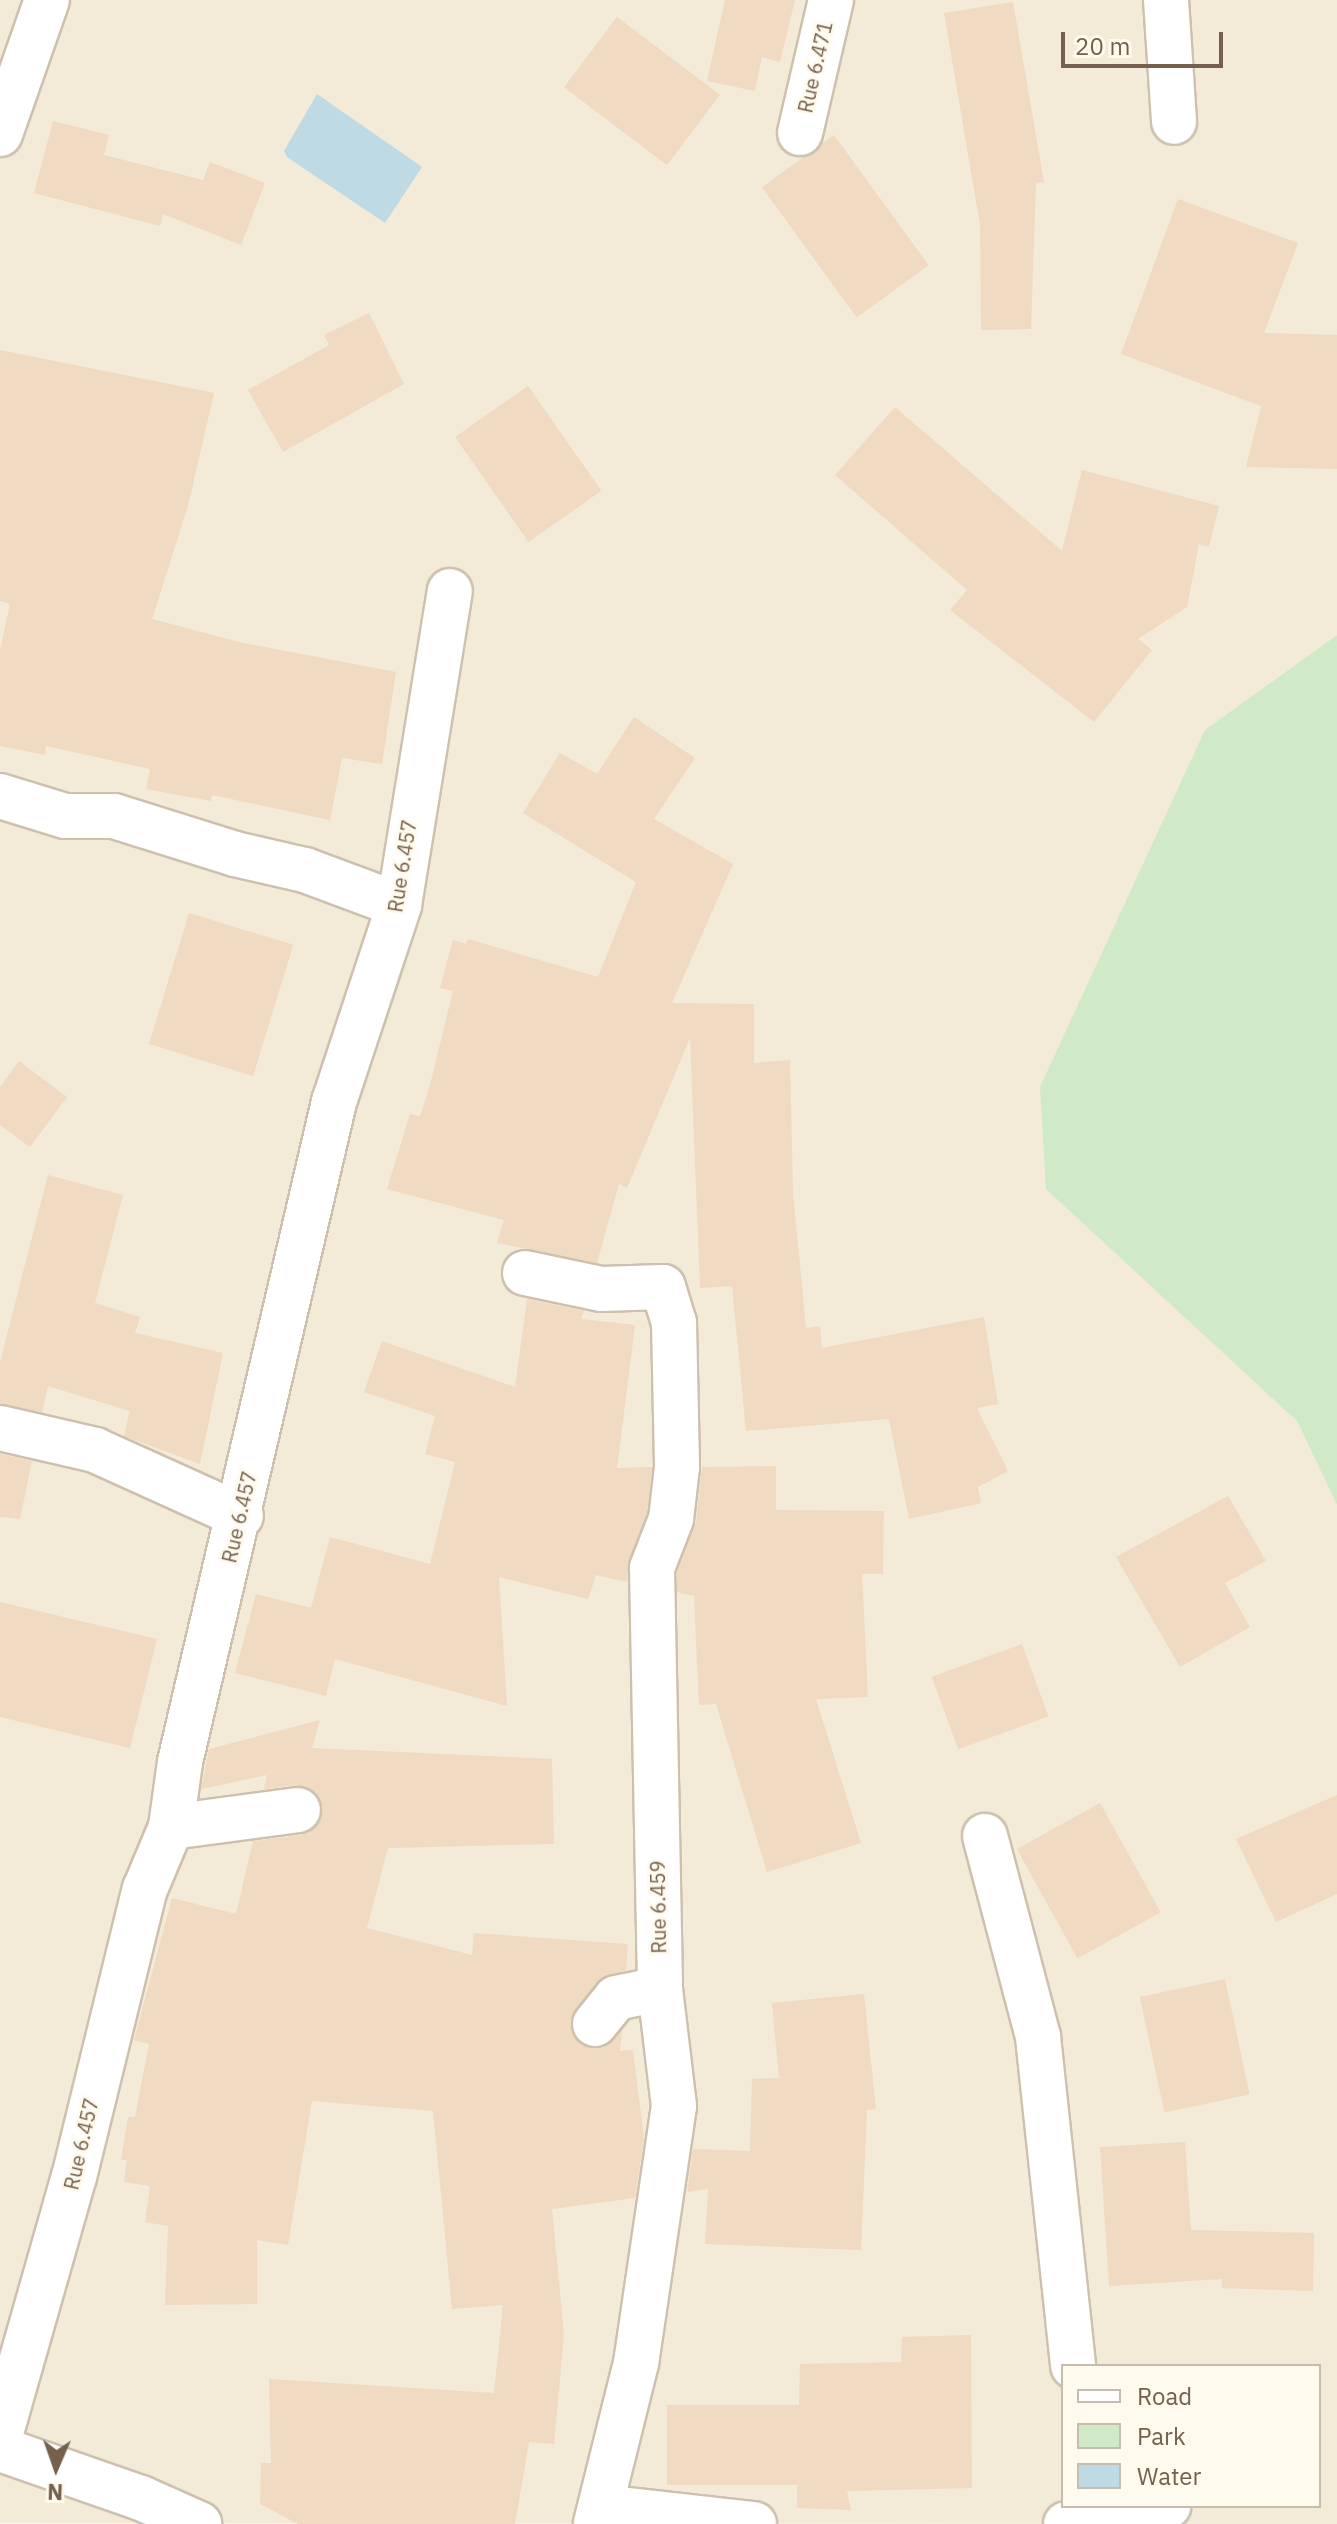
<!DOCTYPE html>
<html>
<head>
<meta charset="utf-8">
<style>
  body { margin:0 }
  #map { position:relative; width:1337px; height:2524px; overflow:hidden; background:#fcf7e8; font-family:"IBM Plex Sans",sans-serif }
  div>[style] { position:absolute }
  .residential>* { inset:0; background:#f3ead7 }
  .green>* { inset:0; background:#d0e9c7 }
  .water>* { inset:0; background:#bddae5 }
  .building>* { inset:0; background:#f0dac1; transform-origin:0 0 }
  .roads { filter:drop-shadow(2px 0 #cdc0ae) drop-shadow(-2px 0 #cdc0ae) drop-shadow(0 2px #cdc0ae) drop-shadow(0 -2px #cdc0ae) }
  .minor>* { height:44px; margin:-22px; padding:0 22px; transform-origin:22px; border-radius:22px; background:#fff }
  .tertiary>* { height:44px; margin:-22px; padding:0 22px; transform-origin:22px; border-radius:22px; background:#fff }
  span { translate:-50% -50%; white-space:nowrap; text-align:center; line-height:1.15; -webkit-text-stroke:6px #fefaee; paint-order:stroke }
  .street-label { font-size:20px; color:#75604d }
  .legend { position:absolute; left:1061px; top:2364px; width:260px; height:144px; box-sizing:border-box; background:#fefaee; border:2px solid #c7bcae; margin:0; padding:10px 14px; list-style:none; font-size:24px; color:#75604d }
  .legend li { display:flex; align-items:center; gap:16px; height:40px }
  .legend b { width:40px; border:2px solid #c7bcae }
  .north { position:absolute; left:16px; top:2428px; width:80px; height:80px; -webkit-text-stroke:6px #fefaee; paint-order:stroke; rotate:182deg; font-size:22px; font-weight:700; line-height:32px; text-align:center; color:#75604d }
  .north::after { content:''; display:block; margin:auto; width:28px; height:36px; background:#75604d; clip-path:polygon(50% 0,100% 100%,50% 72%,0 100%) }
  .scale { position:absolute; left:1061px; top:32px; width:162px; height:36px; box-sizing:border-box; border:4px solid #75604d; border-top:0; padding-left:10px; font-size:24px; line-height:28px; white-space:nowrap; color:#75604d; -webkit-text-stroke:6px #fefaee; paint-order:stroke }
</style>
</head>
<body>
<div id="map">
  <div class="residential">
    <i style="clip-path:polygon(evenodd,0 0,1337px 0,1337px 635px,1205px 731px,1275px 1398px,1297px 1421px,1337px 1505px,1337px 2524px,0 2523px,0 0,1063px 2366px,1319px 2366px,1319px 2506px,1063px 2506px,1063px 2366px)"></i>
  </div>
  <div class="green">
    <i style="clip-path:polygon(1337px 635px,1337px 1505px,1297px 1421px,1046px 1189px,1040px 1087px,1205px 730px)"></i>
  </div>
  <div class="water">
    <i style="clip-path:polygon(317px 94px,422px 167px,385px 223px,287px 157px,284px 151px)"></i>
  </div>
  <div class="building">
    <i style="clip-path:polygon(725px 0,795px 0,780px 62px,762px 57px,755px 91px,707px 81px)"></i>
    <i style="clip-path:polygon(1013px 2px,1044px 182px,1036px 183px,1031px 329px,981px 330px,980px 225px,944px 13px)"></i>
    <i style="left:617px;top:17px;width:129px;height:88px;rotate:37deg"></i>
    <i style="clip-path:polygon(53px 121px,109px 135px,104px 155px,203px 180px,210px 162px,265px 183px,241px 245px,163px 214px,160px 226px,34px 193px)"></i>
    <i style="left:834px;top:135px;width:161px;height:89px;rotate:54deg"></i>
    <i style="clip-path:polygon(1178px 199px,1298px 243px,1264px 333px,1337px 335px,1337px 469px,1246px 467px,1261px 406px,1121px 354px)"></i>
    <i style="clip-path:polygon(369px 313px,404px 384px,283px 452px,248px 390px,329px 345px,324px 335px)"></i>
    <i style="clip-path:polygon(0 350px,214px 393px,188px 506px,152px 619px,243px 643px,396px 672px,382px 764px,342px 758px,330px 820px,212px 795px,211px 801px,146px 789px,150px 769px,46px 746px,45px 755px,0 746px,0 650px,10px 604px,0 601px)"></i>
    <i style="left:528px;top:386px;width:128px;height:89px;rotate:55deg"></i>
    <i style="clip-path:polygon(895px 407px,1062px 551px,1082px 470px,1219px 506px,1209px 547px,1199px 544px,1187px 607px,1138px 639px,1152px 650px,1094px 722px,950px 610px,967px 590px,835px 475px)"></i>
    <i style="clip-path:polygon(634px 717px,695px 758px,654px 819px,733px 864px,672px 1003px,754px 1004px,754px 1063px,790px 1060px,793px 1192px,806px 1328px,820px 1326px,822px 1348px,984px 1317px,998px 1404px,977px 1408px,1008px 1471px,978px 1487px,981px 1503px,909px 1519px,889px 1419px,746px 1431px,732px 1286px,700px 1288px,690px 1038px,627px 1188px,619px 1184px,597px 1263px,497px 1243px,504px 1220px,387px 1189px,410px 1114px,420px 1116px,430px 1085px,453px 991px,440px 988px,453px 940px,466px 944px,468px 939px,598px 977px,636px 882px,523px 813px,560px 753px,597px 774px)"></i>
    <i style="left:189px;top:913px;width:109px;height:137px;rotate:17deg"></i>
    <i style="clip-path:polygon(19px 1061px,67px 1097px,30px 1147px,0 1125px,0 1087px)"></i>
    <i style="clip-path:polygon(48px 1175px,123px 1195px,95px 1303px,140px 1317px,135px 1333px,223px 1353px,200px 1464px,124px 1436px,130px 1411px,48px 1386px,42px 1412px,0 1404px,0 1362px)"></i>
    <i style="clip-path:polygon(527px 1299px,584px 1311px,581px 1319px,635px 1325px,617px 1468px,652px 1467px,647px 1513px,629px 1560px,627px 1582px,596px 1575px,588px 1599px,499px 1577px,507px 1706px,335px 1659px,326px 1696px,235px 1673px,256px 1594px,311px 1608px,330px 1537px,430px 1564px,455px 1462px,425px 1454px,435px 1416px,364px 1392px,382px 1341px,515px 1387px)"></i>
    <i style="clip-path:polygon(0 1454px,32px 1461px,20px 1519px,0 1517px)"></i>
    <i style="clip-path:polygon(776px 1466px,776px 1510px,884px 1511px,883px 1574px,862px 1574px,868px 1697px,816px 1699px,861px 1843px,767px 1872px,716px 1704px,699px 1705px,694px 1596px,677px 1592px,677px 1572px,696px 1522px,702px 1467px)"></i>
    <i style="clip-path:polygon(1228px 1496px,1266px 1561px,1225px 1583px,1250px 1627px,1180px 1667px,1116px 1557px)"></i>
    <i style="clip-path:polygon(0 1602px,157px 1639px,130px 1748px,0 1717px)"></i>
    <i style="left:1022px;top:1644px;width:77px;height:96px;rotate:70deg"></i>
    <i style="clip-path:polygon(320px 1720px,312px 1748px,552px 1759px,554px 1844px,388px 1848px,367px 1928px,472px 1955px,474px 1933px,628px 1944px,626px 1970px,597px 1982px,570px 2021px,580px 2044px,603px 2048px,622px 2031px,620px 2051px,633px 2050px,644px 2138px,635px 2198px,552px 2209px,564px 2334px,554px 2444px,529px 2442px,515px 2524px,298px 2524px,260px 2504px,261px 2463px,271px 2463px,269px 2379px,494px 2393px,503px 2305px,452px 2309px,433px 2111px,312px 2101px,288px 2245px,257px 2240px,257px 2304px,165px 2305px,168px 2226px,145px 2222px,150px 2186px,124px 2182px,127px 2160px,121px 2160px,128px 2117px,135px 2117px,149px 2044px,134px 2040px,172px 1898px,236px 1914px,253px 1841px,302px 1835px,321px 1819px,317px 1794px,295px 1785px,264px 1789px,267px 1775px,201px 1789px,209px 1749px)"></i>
    <i style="clip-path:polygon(1337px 1795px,1337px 1894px,1276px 1922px,1236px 1839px)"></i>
    <i style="left:1100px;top:1803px;width:125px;height:95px;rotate:61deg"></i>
    <i style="left:1225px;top:1979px;width:118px;height:87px;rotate:78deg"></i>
    <i style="clip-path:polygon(864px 1994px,876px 2109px,867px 2110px,861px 2250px,705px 2244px,708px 2189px,687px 2192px,693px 2149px,750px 2151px,752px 2079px,779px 2078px,772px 2003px)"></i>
    <i style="clip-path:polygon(1185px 2142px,1191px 2230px,1314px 2233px,1313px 2291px,1222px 2288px,1222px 2279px,1109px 2286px,1100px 2147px)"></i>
    <i style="clip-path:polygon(971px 2335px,972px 2488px,847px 2491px,851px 2510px,797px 2508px,797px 2485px,667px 2485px,667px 2405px,799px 2405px,800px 2364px,901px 2362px,902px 2337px)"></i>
  </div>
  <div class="roads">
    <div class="minor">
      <i style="left:1166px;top:0;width:122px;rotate:86.2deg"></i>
      <i style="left:800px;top:133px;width:137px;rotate:-76.9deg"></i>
      <i style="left:0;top:134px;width:142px;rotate:-70.7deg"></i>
      <i style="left:0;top:796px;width:68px;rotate:17.1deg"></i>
      <i style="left:65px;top:816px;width:49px"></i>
      <i style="left:114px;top:816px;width:127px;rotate:17.4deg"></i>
      <i style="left:235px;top:854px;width:72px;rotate:12.9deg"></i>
      <i style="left:305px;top:870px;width:100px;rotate:20.4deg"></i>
      <i style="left:525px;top:1273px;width:78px;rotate:11.9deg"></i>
      <i style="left:601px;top:1289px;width:62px;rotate:-1.8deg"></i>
      <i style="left:663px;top:1287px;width:37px;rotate:73deg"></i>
      <i style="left:674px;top:1322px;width:145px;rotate:88.8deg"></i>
      <i style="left:677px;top:1467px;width:52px;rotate:96.6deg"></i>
      <i style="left:671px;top:1519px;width:53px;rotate:111.2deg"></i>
      <i style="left:652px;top:1568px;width:421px;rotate:88.9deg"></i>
      <i style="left:660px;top:1989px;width:118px;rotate:83.2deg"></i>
      <i style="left:674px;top:2106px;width:260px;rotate:98.4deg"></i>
      <i style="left:636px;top:2363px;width:166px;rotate:104deg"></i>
      <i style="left:0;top:1428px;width:98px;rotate:13deg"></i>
      <i style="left:95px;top:1450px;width:160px;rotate:24.3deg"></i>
      <i style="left:171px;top:1827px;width:128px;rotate:-7.6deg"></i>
      <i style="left:985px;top:1836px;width:208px;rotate:75.2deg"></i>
      <i style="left:1038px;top:2037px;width:331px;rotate:83.9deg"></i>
      <i style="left:595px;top:2024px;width:33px;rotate:-51deg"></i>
      <i style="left:616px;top:1998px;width:45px;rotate:-11.6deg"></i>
      <i style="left:0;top:2436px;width:269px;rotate:-74.1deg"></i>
      <i style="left:74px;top:2177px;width:297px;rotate:-76.2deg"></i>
      <i style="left:145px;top:1889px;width:67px;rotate:-67.2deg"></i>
      <i style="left:171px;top:1827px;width:66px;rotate:-82.1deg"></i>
      <i style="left:180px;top:1762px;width:678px;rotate:-76.87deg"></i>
      <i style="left:334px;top:1102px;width:207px;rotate:-71.7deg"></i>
      <i style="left:399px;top:905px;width:318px;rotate:-80.8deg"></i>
      <i style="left:602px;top:2507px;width:153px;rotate:6.4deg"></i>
      <i style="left:1066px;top:2524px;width:104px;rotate:-10deg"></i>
    </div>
    <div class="tertiary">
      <i style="left:0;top:2449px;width:149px;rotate:19.2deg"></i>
      <i style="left:141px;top:2498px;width:64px;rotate:24.1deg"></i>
    </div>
  </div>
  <div class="street-label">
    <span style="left:815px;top:67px;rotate:-77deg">Rue 6.471</span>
    <span style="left:402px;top:866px;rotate:-81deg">Rue 6.457</span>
    <span style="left:239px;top:1517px;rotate:-77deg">Rue 6.457</span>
    <span style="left:658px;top:1907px;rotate:-91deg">Rue 6.459</span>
    <span style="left:81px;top:2144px;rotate:-77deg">Rue 6.457</span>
  </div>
  <ul class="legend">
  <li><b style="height:10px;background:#fff"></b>Road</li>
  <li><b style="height:22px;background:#d0e9c7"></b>Park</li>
  <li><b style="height:22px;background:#bddae5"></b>Water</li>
  </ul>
  <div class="north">N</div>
  <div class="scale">20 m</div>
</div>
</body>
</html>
